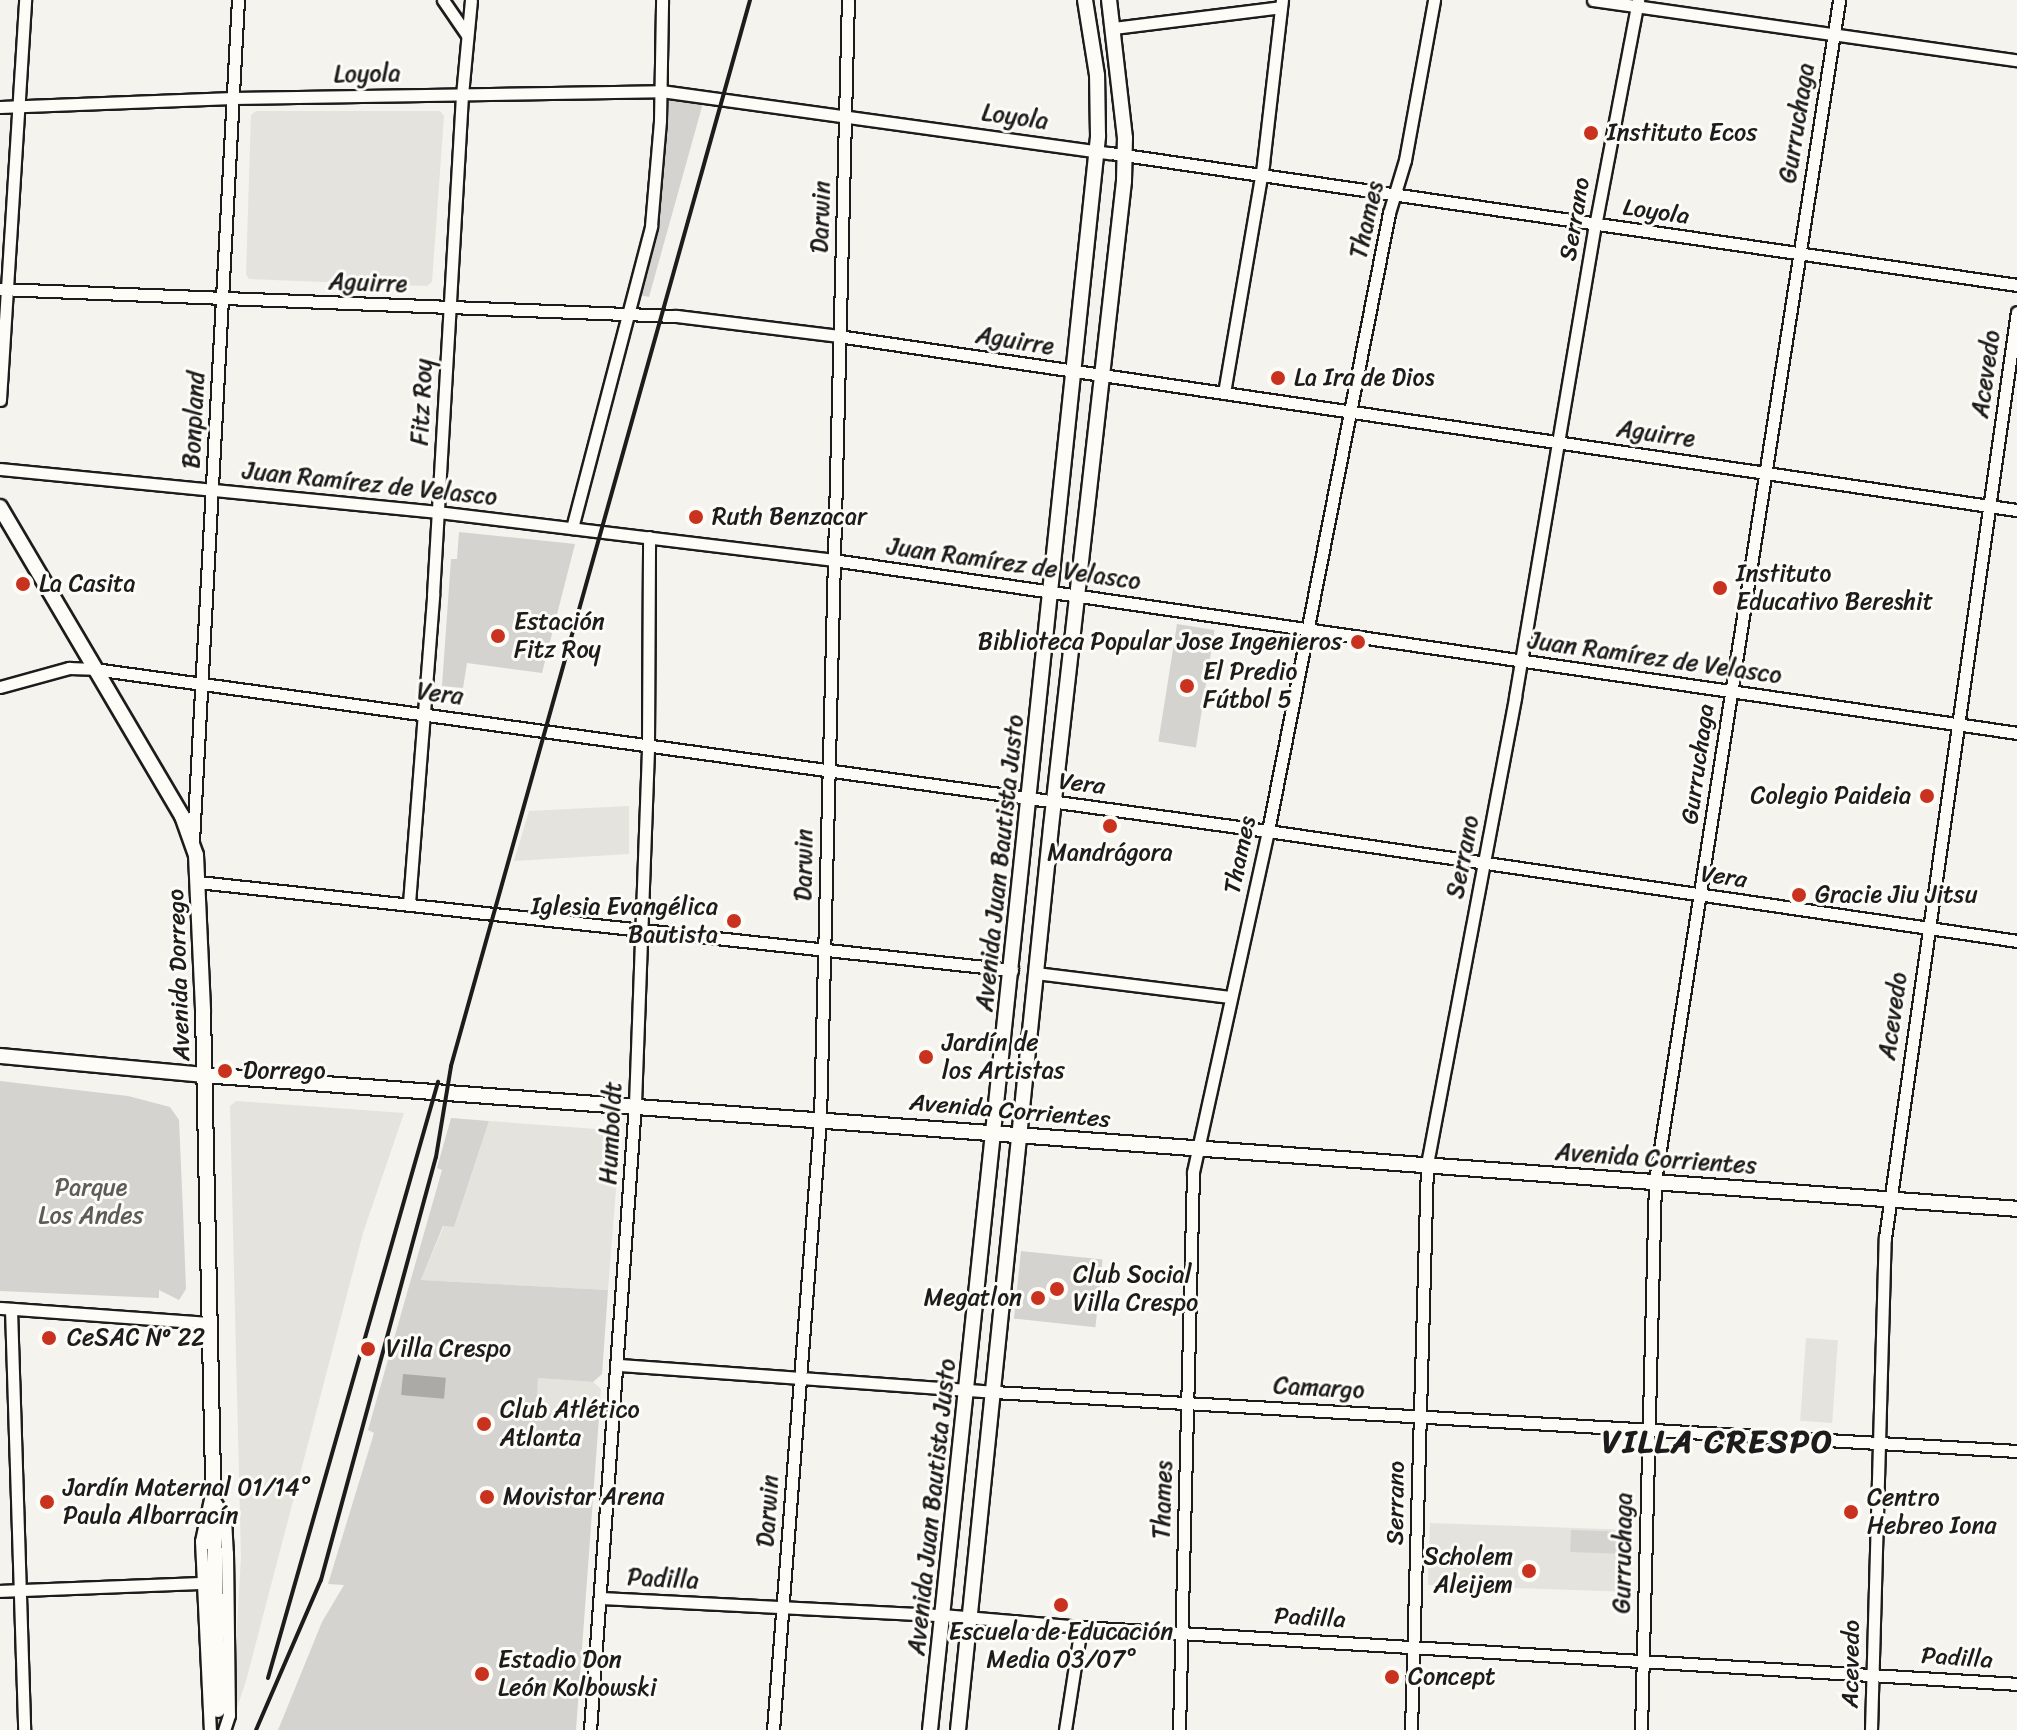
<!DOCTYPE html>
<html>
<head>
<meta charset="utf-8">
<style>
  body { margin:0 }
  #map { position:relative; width:2017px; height:1730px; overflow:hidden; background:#f4f3ee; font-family:Sriracha,sans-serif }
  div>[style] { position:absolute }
  .built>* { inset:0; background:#e4e3de; transform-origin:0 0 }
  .green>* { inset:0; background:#d4d3cf; transform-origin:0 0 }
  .water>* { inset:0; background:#abaaa6; transform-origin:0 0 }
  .major-tunnel>* { height:14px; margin-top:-7px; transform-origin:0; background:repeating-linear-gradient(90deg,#c9c8c4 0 14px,transparent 0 21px) }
  .roads { filter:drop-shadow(2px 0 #1c1c1c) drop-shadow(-2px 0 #1c1c1c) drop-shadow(0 2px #1c1c1c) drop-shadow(0 -2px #1c1c1c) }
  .minor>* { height:11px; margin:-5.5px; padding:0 5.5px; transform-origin:5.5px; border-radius:5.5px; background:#fdfcf7 }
  .major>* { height:14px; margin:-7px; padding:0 7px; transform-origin:7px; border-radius:7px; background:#fdfcf7 }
  .rail>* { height:4px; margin:-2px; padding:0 2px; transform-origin:2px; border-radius:2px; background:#1c1c1c }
  .dots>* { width:22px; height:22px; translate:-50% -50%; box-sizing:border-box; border:4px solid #fdfcf7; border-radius:50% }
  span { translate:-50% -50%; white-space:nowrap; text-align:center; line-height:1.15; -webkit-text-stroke:6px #fdfcf7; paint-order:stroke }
  .street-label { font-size:24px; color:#1c1c1c }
  .poi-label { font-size:24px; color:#1c1c1c }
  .left { translate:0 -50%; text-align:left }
  .right { translate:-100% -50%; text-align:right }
  .park-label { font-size:24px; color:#5c5c5b }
  .district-label { font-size:32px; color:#1c1c1c; font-weight:700; letter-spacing:2px }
</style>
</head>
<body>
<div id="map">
  <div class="built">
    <i style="clip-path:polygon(256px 111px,440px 111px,444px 116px,432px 282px,427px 286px,249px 279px,246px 274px,251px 115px)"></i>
    <i style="clip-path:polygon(629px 806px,629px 854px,514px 861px,529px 811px)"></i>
    <i style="clip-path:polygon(236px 1101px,404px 1113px,363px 1233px,246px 1681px,236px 1711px,232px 1711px,241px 1557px,230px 1106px)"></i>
    <i style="clip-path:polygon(489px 1121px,610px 1130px,620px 1139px,608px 1290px,421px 1280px,444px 1226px,454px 1227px)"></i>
    <i style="left:1806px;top:1338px;width:32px;height:83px;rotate:4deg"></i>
    <i style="clip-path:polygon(538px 1378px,593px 1382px,601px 1389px,599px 1417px,535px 1412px)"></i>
    <i style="left:1430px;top:1523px;width:203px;height:62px;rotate:2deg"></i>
  </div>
  <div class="green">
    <i style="clip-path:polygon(671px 100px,703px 103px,649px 297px,640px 295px,655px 227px,664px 105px)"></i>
    <i style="clip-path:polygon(459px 532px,575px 544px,542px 673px,467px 663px,463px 688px,442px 686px,451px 559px,457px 559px)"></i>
    <i style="left:1177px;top:624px;width:38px;height:119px;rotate:9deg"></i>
    <i style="clip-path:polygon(0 1081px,128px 1096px,170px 1107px,179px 1120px,183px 1212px,186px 1289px,179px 1300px,159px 1290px,159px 1298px,0 1291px)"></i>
    <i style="clip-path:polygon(451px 1118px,489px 1121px,454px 1227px,443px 1226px,421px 1280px,608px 1290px,602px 1374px,593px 1382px,538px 1378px,536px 1412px,599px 1417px,576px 1730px,278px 1730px,322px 1622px,344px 1585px,328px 1584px,374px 1433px,368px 1430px,442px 1170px,437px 1168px)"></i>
    <i style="left:1021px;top:1251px;width:82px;height:68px;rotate:6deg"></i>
    <i style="left:1571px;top:1530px;width:51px;height:22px;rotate:2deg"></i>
  </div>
  <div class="water">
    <i style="left:403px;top:1374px;width:43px;height:21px;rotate:5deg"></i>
  </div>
  <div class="major-tunnel">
    <i style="left:218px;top:1730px;width:20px;rotate:-90deg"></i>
  </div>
  <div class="roads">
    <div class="minor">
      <i style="left:443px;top:0;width:42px;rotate:55.6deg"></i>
      <i style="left:1593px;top:0;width:428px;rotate:8.1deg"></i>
      <i style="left:1113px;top:28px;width:169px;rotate:-7.1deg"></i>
      <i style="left:0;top:107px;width:233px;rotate:-2.2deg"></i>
      <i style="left:233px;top:98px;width:428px;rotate:-0.9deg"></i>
      <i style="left:661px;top:91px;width:453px;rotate:7.9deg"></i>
      <i style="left:1110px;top:153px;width:917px;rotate:8.28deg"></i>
      <i style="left:0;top:289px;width:677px;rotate:2.29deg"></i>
      <i style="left:676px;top:316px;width:163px;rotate:7deg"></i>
      <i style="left:838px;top:336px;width:1192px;rotate:8.4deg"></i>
      <i style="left:1224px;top:393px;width:232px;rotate:-80.3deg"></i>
      <i style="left:1263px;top:164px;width:165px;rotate:-83.4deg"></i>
      <i style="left:0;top:400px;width:401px;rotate:-86.4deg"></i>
      <i style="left:0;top:469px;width:440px;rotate:5.6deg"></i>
      <i style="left:438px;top:512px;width:398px;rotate:6.9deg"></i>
      <i style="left:833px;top:560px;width:1197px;rotate:8.31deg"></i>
      <i style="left:572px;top:528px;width:312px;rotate:-75.3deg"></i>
      <i style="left:651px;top:226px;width:106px;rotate:-85.1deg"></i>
      <i style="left:660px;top:120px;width:120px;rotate:-89deg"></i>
      <i style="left:0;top:687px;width:72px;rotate:-15.4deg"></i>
      <i style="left:69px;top:668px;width:25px;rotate:2deg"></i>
      <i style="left:94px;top:669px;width:1185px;rotate:7.86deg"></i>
      <i style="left:1268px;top:831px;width:757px;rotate:8.35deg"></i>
      <i style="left:193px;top:841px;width:842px;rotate:-86.94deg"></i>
      <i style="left:198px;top:882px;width:819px;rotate:6.17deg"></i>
      <i style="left:409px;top:903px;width:309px;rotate:-85.5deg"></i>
      <i style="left:433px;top:595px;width:501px;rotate:-86.68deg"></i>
      <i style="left:462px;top:95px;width:95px;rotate:-84.6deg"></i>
      <i style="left:1035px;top:973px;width:197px;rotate:7deg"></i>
      <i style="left:0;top:1308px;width:211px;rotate:4.1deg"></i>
      <i style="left:11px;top:1309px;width:421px;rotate:88.2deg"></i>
      <i style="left:618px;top:1365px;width:377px;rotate:4.1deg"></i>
      <i style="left:994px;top:1392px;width:1025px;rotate:3.3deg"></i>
      <i style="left:213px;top:1498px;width:23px;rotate:59deg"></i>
      <i style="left:225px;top:1518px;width:35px;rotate:87deg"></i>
      <i style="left:227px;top:1553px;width:162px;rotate:89.3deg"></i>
      <i style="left:229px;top:1715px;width:16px;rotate:108deg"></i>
      <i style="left:210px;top:1499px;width:43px;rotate:102.1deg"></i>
      <i style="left:201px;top:1541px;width:189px;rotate:87.3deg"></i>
      <i style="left:0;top:1591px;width:201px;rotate:-2.3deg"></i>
      <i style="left:601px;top:1598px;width:341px;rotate:2.9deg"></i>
      <i style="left:942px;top:1615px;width:140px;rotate:4.9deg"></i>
      <i style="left:1081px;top:1627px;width:938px;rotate:3.48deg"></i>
      <i style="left:590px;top:1730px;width:628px;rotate:-85.89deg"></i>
      <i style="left:635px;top:1104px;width:360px;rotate:-87.9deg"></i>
      <i style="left:648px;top:744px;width:207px;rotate:-89.7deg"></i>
      <i style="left:773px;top:1730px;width:613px;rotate:-85.6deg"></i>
      <i style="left:820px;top:1119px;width:1119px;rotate:-88.57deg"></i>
      <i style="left:1065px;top:1730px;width:104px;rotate:-81.2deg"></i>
      <i style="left:1179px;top:1730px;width:558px;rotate:-88.56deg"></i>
      <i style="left:1193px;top:1172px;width:349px;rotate:-77.6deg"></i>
      <i style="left:1268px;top:831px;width:630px;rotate:-78.92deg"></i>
      <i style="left:1389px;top:213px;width:55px;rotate:-73.2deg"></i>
      <i style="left:1405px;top:160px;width:163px;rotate:-79.7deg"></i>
      <i style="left:1411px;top:1730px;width:566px;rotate:-88.38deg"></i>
      <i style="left:1427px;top:1164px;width:475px;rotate:-79.3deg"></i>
      <i style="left:1515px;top:697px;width:478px;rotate:-80.4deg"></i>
      <i style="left:1595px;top:226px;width:230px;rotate:-79.2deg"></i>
      <i style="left:1641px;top:1730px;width:549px;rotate:-88.54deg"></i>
      <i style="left:1655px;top:1181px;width:1195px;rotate:-81.14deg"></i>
      <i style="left:1871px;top:1730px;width:492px;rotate:-88.4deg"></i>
      <i style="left:1885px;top:1238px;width:935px;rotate:-81.89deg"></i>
    </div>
    <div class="major">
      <i style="left:0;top:507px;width:359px;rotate:59.5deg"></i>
      <i style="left:182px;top:816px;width:41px;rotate:70.3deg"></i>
      <i style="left:196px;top:855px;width:157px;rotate:87.4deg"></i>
      <i style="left:203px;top:1012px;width:698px;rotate:88.77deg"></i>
      <i style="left:0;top:1056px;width:204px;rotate:5.3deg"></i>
      <i style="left:203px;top:1075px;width:1819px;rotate:4.22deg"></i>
      <i style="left:930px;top:1730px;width:1603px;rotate:-83.98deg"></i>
      <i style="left:1098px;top:136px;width:61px;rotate:-90.9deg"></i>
      <i style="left:1097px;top:75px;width:76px;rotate:-99.1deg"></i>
      <i style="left:958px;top:1730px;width:908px;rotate:-84.12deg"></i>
      <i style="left:1051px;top:827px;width:650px;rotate:-83.55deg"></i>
      <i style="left:1124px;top:181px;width:43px;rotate:-88.7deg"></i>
      <i style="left:1125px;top:138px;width:139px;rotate:-96.6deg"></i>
    </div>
  </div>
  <div class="rail">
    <i style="left:268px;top:1678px;width:620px;rotate:-74.08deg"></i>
    <i style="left:256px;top:1730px;width:163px;rotate:-66.6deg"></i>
    <i style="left:321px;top:1580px;width:438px;rotate:-74.8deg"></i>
    <i style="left:436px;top:1157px;width:92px;rotate:-80.6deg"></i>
    <i style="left:451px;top:1066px;width:1107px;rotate:-74.33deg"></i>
  </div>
  <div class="dots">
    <i style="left:1591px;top:133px;background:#c8321e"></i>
    <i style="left:1278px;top:378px;background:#c8321e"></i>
    <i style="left:696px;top:517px;background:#c8321e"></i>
    <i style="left:23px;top:584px;background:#c8321e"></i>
    <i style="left:1720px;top:588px;background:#c8321e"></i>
    <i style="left:498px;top:636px;background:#c8321e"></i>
    <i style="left:1358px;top:642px;background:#c8321e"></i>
    <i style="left:1187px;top:686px;background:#c8321e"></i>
    <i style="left:1927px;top:796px;background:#c8321e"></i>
    <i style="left:1110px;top:826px;background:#c8321e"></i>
    <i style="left:1799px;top:895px;background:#c8321e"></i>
    <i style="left:734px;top:921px;background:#c8321e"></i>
    <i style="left:926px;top:1057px;background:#c8321e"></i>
    <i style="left:225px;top:1071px;background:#c8321e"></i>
    <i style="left:1057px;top:1289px;background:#c8321e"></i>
    <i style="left:1038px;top:1298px;background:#c8321e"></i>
    <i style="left:49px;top:1338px;background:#c8321e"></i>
    <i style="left:368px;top:1349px;background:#c8321e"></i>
    <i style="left:484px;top:1424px;background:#c8321e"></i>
    <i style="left:487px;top:1497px;background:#c8321e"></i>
    <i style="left:47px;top:1502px;background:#c8321e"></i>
    <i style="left:1851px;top:1512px;background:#c8321e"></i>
    <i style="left:1529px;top:1571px;background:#c8321e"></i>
    <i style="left:1061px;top:1605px;background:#c8321e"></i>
    <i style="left:482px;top:1674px;background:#c8321e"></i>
    <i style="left:1392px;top:1677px;background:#c8321e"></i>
  </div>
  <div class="street-label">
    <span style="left:367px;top:74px;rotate:-1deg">Loyola</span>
    <span style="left:1015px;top:117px;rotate:8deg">Loyola</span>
    <span style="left:1797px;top:123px;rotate:-81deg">Gurruchaga</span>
    <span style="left:1656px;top:212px;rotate:8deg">Loyola</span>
    <span style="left:821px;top:217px;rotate:-88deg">Darwin</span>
    <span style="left:1575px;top:219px;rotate:-80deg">Serrano</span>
    <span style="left:1367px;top:220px;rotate:-77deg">Thames</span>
    <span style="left:368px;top:283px;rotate:2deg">Aguirre</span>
    <span style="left:1015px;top:341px;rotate:9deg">Aguirre</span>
    <span style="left:1986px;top:374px;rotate:-82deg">Acevedo</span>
    <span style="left:422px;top:402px;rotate:-87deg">Fitz Roy</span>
    <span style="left:194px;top:420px;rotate:-87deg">Bonpland</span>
    <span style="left:1656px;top:434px;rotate:8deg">Aguirre</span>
    <span style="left:370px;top:484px;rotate:6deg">Juan Ramírez de Velasco</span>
    <span style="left:1014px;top:564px;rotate:8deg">Juan Ramírez de Velasco</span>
    <span style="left:1655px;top:658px;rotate:8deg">Juan Ramírez de Velasco</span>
    <span style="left:440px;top:694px;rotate:7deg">Vera</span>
    <span style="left:1698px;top:764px;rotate:-82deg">Gurruchaga</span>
    <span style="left:1082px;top:784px;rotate:7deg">Vera</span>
    <span style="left:1240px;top:855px;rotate:-78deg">Thames</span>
    <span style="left:1463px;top:857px;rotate:-79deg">Serrano</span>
    <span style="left:1000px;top:863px;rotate:-84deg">Avenida Juan Bautista Justo</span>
    <span style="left:804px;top:865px;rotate:-89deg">Darwin</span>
    <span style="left:1724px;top:877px;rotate:8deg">Vera</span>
    <span style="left:179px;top:975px;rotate:-92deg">Avenida Dorrego</span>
    <span style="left:1893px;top:1016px;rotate:-82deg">Acevedo</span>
    <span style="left:1010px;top:1111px;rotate:5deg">Avenida Corrientes</span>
    <span style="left:611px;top:1133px;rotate:-87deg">Humboldt</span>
    <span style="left:1656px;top:1159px;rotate:4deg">Avenida Corrientes</span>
    <span style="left:1319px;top:1388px;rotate:3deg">Camargo</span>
    <span style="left:1163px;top:1500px;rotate:-88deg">Thames</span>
    <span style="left:1396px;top:1503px;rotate:-89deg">Serrano</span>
    <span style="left:932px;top:1507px;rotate:-84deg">Avenida Juan Bautista Justo</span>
    <span style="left:768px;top:1511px;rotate:-86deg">Darwin</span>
    <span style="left:1623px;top:1553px;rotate:-89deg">Gurruchaga</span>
    <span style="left:663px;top:1579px;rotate:3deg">Padilla</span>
    <span style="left:1310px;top:1618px;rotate:3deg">Padilla</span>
    <span style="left:1957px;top:1658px;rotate:4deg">Padilla</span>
    <span style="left:1851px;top:1664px;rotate:-89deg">Acevedo</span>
  </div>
  <div class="poi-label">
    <span class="left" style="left:1607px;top:133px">Instituto Ecos</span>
    <span class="left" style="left:1294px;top:378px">La Ira de Dios</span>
    <span class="left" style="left:712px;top:517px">Ruth Benzacar</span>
    <span class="left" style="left:1736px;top:588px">Instituto<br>Educativo Bereshit</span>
    <span class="left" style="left:39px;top:584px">La Casita</span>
    <span class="left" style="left:514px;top:636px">Estación<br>Fitz Roy</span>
    <span class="right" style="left:1342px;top:642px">Biblioteca Popular Jose Ingenieros</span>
    <span class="left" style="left:1203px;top:686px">El Predio<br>Fútbol 5</span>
    <span class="right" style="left:1911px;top:796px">Colegio Paideia</span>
    <span style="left:1110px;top:853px">Mandrágora</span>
    <span class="left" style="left:1815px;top:895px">Gracie Jiu Jitsu</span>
    <span class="right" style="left:718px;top:921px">Iglesia Evangélica<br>Bautista</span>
    <span class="left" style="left:942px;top:1057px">Jardín de<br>los Artistas</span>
    <span class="left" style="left:243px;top:1071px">Dorrego</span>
    <span class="left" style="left:1073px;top:1289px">Club Social<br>Villa Crespo</span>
    <span class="right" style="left:1022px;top:1298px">Megatlon</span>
    <span class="left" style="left:67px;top:1338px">CeSAC Nº 22</span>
    <span class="left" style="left:386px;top:1349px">Villa Crespo</span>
    <span class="left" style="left:500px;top:1424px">Club Atlético<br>Atlanta</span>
    <span class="left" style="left:63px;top:1502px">Jardín Maternal 01/14°<br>Paula Albarracín</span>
    <span class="left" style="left:503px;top:1497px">Movistar Arena</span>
    <span class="left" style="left:1867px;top:1512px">Centro<br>Hebreo Iona</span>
    <span class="right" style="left:1513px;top:1571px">Scholem<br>Aleijem</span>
    <span style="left:1061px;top:1646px">Escuela de Educación<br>Media 03/07°</span>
    <span class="left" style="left:498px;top:1674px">Estadio Don<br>León Kolbowski</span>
    <span class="left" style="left:1408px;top:1677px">Concept</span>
  </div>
  <div class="park-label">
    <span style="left:91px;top:1202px">Parque<br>Los Andes</span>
  </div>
  <div class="district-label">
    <span style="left:1718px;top:1442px">VILLA CRESPO</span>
  </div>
</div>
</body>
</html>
